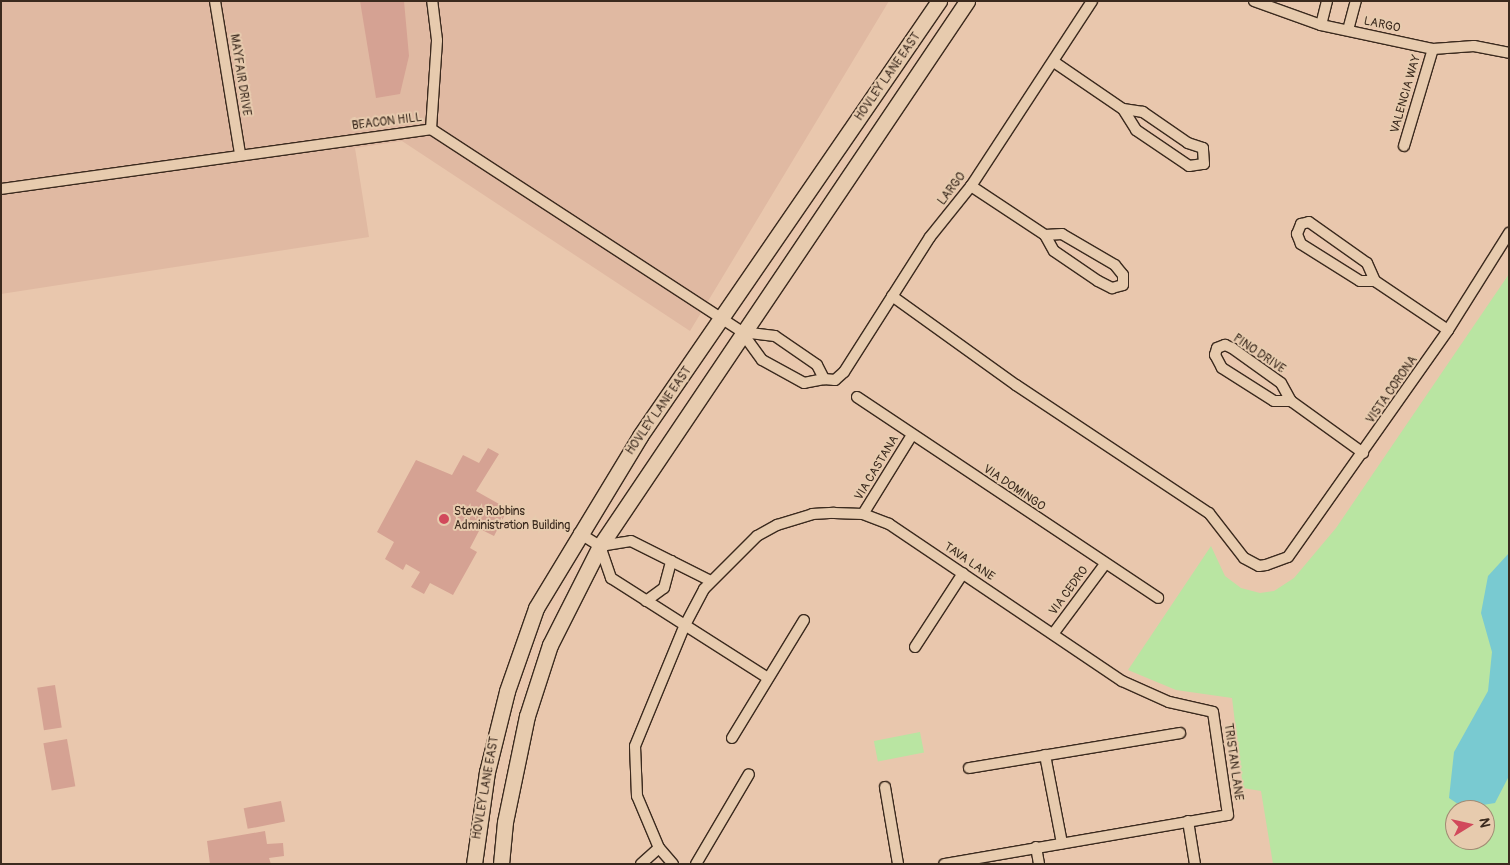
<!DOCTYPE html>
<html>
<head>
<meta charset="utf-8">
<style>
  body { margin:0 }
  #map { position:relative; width:1510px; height:865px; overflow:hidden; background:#e9c7ad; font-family:Pangolin,sans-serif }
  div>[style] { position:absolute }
  .built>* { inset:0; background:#e0b9a2 }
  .green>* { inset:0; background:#b9e5a2; transform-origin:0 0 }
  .water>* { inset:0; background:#79cad1 }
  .building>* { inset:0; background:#d5a293; transform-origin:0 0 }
  .roads { filter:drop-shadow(1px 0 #3b2a1e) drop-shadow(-1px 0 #3b2a1e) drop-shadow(0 1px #3b2a1e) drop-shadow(0 -1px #3b2a1e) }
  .street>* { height:10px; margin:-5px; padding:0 5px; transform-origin:5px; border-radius:5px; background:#e7cbae }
  .secondary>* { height:15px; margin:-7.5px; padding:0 7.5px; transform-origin:7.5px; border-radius:7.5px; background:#e7cbae }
  .dots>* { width:14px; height:14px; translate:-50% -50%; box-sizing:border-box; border:2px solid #e7cbae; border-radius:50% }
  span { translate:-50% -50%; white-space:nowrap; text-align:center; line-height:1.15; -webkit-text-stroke:4px #e7cbae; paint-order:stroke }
  .street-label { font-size:12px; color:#3b2a1e }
  .poi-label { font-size:12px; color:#3b2a1e }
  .left { translate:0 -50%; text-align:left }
  .frame { position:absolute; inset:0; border:2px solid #3b2a1e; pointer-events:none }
  .north { position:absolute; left:1445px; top:800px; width:50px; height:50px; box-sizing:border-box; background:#e7cbae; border:1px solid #a28b74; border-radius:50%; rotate:81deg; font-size:14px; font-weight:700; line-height:20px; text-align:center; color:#3b2a1e }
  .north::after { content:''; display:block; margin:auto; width:18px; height:22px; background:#d1495b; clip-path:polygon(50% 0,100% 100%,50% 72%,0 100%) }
</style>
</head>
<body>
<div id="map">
  <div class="built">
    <i style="clip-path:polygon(1px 1px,889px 1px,690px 331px,402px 141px,355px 148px,369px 237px,1px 294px)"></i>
  </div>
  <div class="green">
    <i style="clip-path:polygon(evenodd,1509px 274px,1509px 864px,1273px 864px,1261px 791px,1243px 788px,1232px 698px,1176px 690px,1128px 670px,1211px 546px,1225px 576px,1241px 588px,1260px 593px,1274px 591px,1294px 578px,1336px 528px,1509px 274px,1455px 810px,1485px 810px,1485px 840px,1455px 840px,1455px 810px)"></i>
    <i style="left:920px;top:732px;width:21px;height:47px;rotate:79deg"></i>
  </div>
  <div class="water">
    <i style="clip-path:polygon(1509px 553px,1509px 776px,1495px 803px,1464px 808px,1449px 798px,1454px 752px,1488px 691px,1492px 652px,1481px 613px,1488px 576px)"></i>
  </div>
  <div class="building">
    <i style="clip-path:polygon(360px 1px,404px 1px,409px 56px,400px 94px,376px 98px)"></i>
    <i style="clip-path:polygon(488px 448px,499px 454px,476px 491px,508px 509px,494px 536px,480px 529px,470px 548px,477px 552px,453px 595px,430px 583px,424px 594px,411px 587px,420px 572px,406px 564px,403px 570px,385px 559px,394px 542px,377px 532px,416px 460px,452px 475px,463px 455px,479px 463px)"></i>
    <i style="left:55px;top:685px;width:43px;height:18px;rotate:81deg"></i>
    <i style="left:67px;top:739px;width:48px;height:24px;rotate:80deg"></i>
    <i style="left:281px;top:801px;width:21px;height:38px;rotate:79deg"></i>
    <i style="clip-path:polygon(265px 831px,267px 844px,283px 843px,284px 856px,269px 858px,271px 864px,210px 864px,207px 841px)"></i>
  </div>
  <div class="roads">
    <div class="street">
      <i style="left:215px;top:1px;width:155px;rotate:80.7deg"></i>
      <i style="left:1254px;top:1px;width:71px;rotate:19.7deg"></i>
      <i style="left:1321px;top:25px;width:115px;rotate:12.1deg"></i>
      <i style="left:1433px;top:49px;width:41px;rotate:-4.2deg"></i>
      <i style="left:1474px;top:46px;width:36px;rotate:11deg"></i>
      <i style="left:1321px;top:25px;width:25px;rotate:-76deg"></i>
      <i style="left:1348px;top:30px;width:30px;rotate:-75deg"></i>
      <i style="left:1054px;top:62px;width:83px;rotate:34.3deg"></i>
      <i style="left:1123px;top:109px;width:25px;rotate:58deg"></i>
      <i style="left:1136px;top:130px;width:64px;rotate:34.2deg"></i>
      <i style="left:1189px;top:166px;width:15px;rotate:-8deg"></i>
      <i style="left:1204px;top:164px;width:16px;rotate:-94deg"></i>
      <i style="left:1203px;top:148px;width:16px;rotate:-162deg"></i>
      <i style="left:1188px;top:143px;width:55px;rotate:-145.4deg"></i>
      <i style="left:1143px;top:112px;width:20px;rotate:-171deg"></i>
      <i style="left:431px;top:129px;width:89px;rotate:-86.1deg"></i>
      <i style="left:437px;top:40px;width:39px;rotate:-97deg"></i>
      <i style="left:1404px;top:146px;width:101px;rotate:-73.4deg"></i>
      <i style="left:971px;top:186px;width:89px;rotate:33.5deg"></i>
      <i style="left:1045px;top:235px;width:18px;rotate:61deg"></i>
      <i style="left:1054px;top:251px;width:53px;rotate:34.3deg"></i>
      <i style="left:1098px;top:281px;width:16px;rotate:27deg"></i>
      <i style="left:1112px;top:288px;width:11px;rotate:-15deg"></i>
      <i style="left:1123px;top:285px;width:10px;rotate:-90deg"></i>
      <i style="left:1123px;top:275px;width:13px;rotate:-129deg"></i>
      <i style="left:1115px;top:265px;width:61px;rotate:-149.7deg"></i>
      <i style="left:1062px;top:234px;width:17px;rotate:177deg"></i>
      <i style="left:1px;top:189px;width:434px;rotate:-7.9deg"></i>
      <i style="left:431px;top:129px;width:371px;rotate:33.1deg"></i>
      <i style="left:1375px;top:281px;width:15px;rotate:180deg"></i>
      <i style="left:1360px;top:281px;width:70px;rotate:-147.9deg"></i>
      <i style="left:1301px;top:244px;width:11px;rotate:-112deg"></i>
      <i style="left:1297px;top:234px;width:11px;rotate:-68deg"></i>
      <i style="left:1301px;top:224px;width:8px;rotate:-14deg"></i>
      <i style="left:1309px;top:222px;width:71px;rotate:35.3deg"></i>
      <i style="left:1367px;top:263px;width:20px;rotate:66deg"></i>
      <i style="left:1375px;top:281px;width:88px;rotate:33.9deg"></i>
      <i style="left:892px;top:296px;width:153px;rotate:35.7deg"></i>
      <i style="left:1016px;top:385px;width:232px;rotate:33.6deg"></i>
      <i style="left:1209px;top:513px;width:57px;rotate:52.1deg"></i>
      <i style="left:1244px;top:558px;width:17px;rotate:28deg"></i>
      <i style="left:1259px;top:566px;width:7px;rotate:-8deg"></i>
      <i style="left:1266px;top:565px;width:23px;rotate:-20deg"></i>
      <i style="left:1288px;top:557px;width:278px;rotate:-54.8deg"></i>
      <i style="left:1448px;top:330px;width:115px;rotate:-57.8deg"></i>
      <i style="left:742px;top:332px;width:33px;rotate:7deg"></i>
      <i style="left:775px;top:336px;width:51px;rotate:34.6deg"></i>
      <i style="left:817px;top:365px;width:16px;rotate:63deg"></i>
      <i style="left:824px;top:379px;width:20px;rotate:169deg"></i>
      <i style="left:804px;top:383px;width:48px;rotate:-151.3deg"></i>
      <i style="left:762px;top:360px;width:34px;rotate:-126deg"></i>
      <i style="left:824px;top:379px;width:11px;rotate:5deg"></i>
      <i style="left:835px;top:380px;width:12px;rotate:-42deg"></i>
      <i style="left:844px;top:372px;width:160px;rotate:-57.5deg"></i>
      <i style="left:930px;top:237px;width:65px;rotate:-51.2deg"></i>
      <i style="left:971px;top:186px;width:221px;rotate:-56.8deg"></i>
      <i style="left:857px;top:397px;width:362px;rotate:33.7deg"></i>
      <i style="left:1291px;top:401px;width:17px;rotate:180deg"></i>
      <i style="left:1274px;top:401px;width:62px;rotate:-147.6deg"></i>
      <i style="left:1222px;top:368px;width:15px;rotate:-118deg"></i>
      <i style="left:1215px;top:355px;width:7px;rotate:-74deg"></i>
      <i style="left:1217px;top:348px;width:9px;rotate:-21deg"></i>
      <i style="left:1225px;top:345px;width:8px;rotate:23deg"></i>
      <i style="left:1232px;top:348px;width:60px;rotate:35.5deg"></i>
      <i style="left:1281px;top:383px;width:21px;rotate:61deg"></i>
      <i style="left:1291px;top:401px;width:89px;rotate:35.8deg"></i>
      <i style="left:863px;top:514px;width:93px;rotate:-58.2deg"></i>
      <i style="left:579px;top:533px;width:25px;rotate:32deg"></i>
      <i style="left:600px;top:546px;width:34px;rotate:71deg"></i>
      <i style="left:611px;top:578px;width:186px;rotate:32.5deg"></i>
      <i style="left:600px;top:546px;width:31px;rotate:-9deg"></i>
      <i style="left:631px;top:541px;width:89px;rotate:26.6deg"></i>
      <i style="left:646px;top:601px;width:22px;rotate:-36deg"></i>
      <i style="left:664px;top:588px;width:28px;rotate:-75deg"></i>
      <i style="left:1053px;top:634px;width:87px;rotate:-53.4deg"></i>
      <i style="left:915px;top:647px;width:88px;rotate:-57deg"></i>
      <i style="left:732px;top:738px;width:138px;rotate:-58.6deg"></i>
      <i style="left:1045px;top:755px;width:90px;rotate:79.1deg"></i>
      <i style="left:969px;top:768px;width:214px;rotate:-9.4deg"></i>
      <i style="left:885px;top:787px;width:78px;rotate:80.4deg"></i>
      <i style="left:1188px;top:821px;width:44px;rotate:80.8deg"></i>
      <i style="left:1036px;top:847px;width:17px;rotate:80deg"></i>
      <i style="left:641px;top:864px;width:24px;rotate:-42deg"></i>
      <i style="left:673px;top:864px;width:21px;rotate:-131deg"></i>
      <i style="left:659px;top:848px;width:56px;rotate:-112.9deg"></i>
      <i style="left:637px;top:796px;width:50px;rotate:-92.3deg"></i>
      <i style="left:635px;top:746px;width:129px;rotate:-67.6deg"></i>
      <i style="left:684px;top:627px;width:43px;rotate:-62.2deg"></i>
      <i style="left:704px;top:589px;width:75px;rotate:-45deg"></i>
      <i style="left:757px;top:536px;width:23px;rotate:-29deg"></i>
      <i style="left:777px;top:525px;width:37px;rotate:-17deg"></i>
      <i style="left:812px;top:514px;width:22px;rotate:-3deg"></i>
      <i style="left:834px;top:513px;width:29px;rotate:2deg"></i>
      <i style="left:863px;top:514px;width:28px;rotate:21deg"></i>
      <i style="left:889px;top:524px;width:281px;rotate:34deg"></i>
      <i style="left:1122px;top:681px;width:51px;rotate:24.1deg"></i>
      <i style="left:1169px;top:702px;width:45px;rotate:12.8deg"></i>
      <i style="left:1213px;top:712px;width:104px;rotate:81.7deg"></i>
      <i style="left:1228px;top:815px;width:288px;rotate:170.2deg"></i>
      <i style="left:696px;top:864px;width:104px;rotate:-59.5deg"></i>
    </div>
    <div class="secondary">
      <i style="left:474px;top:864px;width:93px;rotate:-82deg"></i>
      <i style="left:487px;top:772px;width:83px;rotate:-76.1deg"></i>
      <i style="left:507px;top:691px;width:88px;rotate:-70.7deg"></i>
      <i style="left:536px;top:608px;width:201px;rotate:-58.8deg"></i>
      <i style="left:640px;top:436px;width:528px;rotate:-55.5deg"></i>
      <i style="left:501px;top:864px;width:42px;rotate:-84.6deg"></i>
      <i style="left:505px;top:822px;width:108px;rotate:-78.3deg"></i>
      <i style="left:527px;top:716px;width:75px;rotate:-72.1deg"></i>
      <i style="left:550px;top:645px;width:111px;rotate:-63.2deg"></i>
      <i style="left:600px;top:546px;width:657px;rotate:-56.04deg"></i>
    </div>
  </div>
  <div class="dots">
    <i style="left:444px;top:519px;background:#d1495b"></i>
  </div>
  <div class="street-label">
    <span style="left:1382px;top:25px;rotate:12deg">LARGO</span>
    <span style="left:240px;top:75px;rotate:81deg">MAYFAIR DRIVE</span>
    <span style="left:888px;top:77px;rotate:-55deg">HOVLEY LANE EAST</span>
    <span style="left:1406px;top:94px;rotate:-74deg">VALENCIA WAY</span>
    <span style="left:387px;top:122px;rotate:-7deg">BEACON HILL</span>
    <span style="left:952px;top:189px;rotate:-53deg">LARGO</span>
    <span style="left:1259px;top:354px;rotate:34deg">PINO DRIVE</span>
    <span style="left:1392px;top:390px;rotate:-55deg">VISTA CORONA</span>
    <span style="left:659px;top:411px;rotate:-55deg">HOVLEY LANE EAST</span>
    <span style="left:877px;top:468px;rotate:-59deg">VIA CASTANA</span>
    <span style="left:1014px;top:488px;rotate:34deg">VIA DOMINGO</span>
    <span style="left:969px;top:562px;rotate:34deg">TAVA LANE</span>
    <span style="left:1069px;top:591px;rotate:-54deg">VIA CEDRO</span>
    <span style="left:1233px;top:762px;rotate:82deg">TRISTAN LANE</span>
    <span style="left:486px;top:788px;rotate:-80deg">HOVLEY LANE EAST</span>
  </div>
  <div class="poi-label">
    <span class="left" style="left:454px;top:519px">Steve Robbins<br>Administration Building</span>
  </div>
  <div class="frame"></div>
  <div class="north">N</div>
</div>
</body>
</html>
